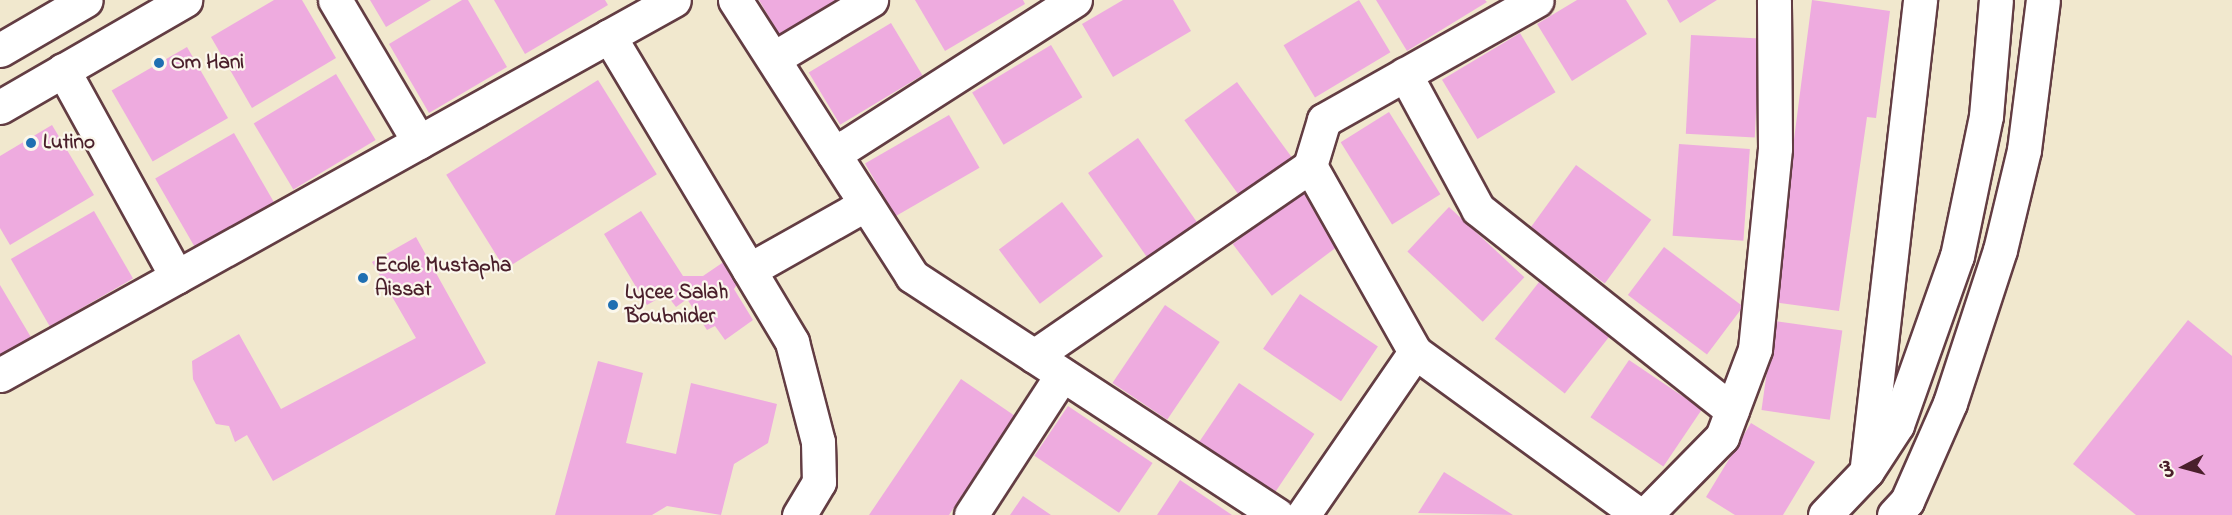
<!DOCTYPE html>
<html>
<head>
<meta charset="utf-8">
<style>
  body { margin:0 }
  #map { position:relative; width:2232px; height:515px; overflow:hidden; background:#f1e8ce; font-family:"Indie Flower","Playpen Sans Arabic",sans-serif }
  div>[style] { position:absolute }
  .building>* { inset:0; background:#eeabdf; transform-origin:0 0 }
  .roads { filter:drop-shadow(2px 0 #633d43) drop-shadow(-2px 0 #633d43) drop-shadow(0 2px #633d43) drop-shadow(0 -2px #633d43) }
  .minor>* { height:33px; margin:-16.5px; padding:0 16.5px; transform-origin:16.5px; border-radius:16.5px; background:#fff }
  .secondary>* { height:33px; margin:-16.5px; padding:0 16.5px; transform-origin:16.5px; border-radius:16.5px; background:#fff }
  .dots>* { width:16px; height:16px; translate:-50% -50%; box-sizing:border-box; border:3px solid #fbf7ec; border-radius:50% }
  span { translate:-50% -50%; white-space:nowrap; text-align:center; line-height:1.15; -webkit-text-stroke:4.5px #fbf7ec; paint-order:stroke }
  .poi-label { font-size:21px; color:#4a1f2b; font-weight:700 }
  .left { translate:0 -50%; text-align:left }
  .north { position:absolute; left:2154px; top:437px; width:60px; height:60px; -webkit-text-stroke:4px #fbf7ec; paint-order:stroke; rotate:264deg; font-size:16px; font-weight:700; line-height:24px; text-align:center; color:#4a1f2b }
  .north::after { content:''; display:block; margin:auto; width:21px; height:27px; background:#4a1f2b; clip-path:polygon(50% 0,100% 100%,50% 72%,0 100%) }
</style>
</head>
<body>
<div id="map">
  <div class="building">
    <i style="clip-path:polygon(274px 0,302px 0,336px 58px,252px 108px,211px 37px)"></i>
    <i style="clip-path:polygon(370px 0,431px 0,386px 27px)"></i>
    <i style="clip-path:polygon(462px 0,468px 0,507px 67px,429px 113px,389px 44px)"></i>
    <i style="clip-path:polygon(494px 0,605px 0,608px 5px,525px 54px)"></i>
    <i style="clip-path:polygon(759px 0,845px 0,781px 38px)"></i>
    <i style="clip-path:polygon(915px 0,1023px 0,1025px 4px,945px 51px)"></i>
    <i style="clip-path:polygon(1123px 0,1173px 0,1191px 31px,1113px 77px,1082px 24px)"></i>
    <i style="left:1359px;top:0;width:61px;height:88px;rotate:59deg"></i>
    <i style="clip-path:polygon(1376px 0,1485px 0,1487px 2px,1407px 51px)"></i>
    <i style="clip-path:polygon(1577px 0,1626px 0,1647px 34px,1572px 81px,1537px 24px)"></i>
    <i style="clip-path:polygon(1667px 0,1717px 0,1680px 23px)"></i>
    <i style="clip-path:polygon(1812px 0,1890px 11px,1876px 118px,1867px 117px,1839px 311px,1773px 302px)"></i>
    <i style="left:891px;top:23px;width:61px;height:96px;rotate:59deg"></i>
    <i style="left:1520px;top:33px;width:69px;height:91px;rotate:59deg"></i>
    <i style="left:1691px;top:35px;width:69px;height:99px;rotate:3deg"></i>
    <i style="left:1051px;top:45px;width:61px;height:92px;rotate:59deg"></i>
    <i style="left:187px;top:47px;width:82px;height:87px;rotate:60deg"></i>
    <i style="left:336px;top:74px;width:77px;height:96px;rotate:59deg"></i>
    <i style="left:598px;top:80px;width:111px;height:179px;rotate:58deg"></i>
    <i style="left:1237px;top:82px;width:99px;height:65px;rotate:54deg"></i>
    <i style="left:1389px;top:112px;width:97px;height:57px;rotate:58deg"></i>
    <i style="left:949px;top:115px;width:61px;height:97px;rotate:60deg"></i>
    <i style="clip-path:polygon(52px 125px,94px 195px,10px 245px,0 228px,0 156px)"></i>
    <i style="left:234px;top:133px;width:80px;height:91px;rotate:60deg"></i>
    <i style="left:1138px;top:138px;width:110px;height:61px;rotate:55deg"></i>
    <i style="left:1679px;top:144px;width:71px;height:92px;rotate:4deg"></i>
    <i style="left:1576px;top:165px;width:93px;height:79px;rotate:36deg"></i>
    <i style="left:1303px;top:191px;width:65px;height:88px;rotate:53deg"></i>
    <i style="left:1062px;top:202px;width:68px;height:79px;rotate:53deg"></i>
    <i style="left:1449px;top:207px;width:103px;height:61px;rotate:43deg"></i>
    <i style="left:94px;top:211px;width:78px;height:96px;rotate:60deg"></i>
    <i style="clip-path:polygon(641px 211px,683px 276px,703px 276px,725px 261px,738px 283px,734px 289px,753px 320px,725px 340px,715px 326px,707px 330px,687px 299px,676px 307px,666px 294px,647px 305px,604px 234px)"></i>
    <i style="clip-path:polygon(416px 237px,486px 363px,273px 481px,247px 435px,235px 442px,229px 426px,216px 424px,193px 379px,192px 361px,239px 334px,281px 409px,416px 338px,372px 262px)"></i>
    <i style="left:1664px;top:247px;width:99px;height:60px;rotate:37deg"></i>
    <i style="left:1539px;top:282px;width:89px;height:72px;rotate:38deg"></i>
    <i style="clip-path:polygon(0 285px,32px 339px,0 358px)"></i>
    <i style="left:1300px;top:294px;width:94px;height:66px;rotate:34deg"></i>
    <i style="left:1165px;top:305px;width:66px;height:94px;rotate:34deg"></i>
    <i style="clip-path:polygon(2188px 320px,2232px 356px,2232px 515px,2136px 515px,2073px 464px)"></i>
    <i style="left:1774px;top:321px;width:69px;height:90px;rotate:8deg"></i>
    <i style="left:1629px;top:360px;width:88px;height:69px;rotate:34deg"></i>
    <i style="clip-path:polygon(598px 361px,643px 373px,626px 443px,676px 454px,691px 383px,777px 404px,768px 443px,734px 464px,721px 515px,667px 506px,652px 515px,555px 515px)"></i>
    <i style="clip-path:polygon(961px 379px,1015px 416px,949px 515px,869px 515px)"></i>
    <i style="left:1239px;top:383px;width:91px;height:71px;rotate:34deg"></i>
    <i style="left:1068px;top:406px;width:102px;height:60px;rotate:34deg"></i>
    <i style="clip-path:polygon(1751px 423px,1815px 462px,1783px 515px,1735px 515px,1706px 497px)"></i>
    <i style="clip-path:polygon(1444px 472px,1513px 515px,1418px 513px)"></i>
    <i style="clip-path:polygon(1180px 480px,1232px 515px,1157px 515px)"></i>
    <i style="clip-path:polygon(1023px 496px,1051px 515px,1010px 515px)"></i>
  </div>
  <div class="roads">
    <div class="minor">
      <i style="left:335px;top:0;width:165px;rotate:59.4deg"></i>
      <i style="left:735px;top:0;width:328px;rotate:57.3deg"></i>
      <i style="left:912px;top:276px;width:436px;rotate:33.2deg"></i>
      <i style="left:609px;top:36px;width:357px;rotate:59.1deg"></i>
      <i style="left:792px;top:342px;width:103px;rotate:75.4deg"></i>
      <i style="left:818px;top:442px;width:40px;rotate:88.6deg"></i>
      <i style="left:819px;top:482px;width:39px;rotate:121deg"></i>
      <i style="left:776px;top:57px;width:111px;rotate:-31deg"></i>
      <i style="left:63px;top:70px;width:236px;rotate:61.2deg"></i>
      <i style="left:1405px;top:74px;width:153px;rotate:61.6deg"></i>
      <i style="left:1478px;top:209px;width:324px;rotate:38.4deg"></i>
      <i style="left:834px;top:154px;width:286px;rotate:-32.6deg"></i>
      <i style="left:749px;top:270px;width:134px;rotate:-29.4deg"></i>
      <i style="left:1415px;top:352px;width:214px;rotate:-119.4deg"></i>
      <i style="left:1310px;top:166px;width:48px;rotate:-73.1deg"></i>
      <i style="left:1324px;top:120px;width:244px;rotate:-29.4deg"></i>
      <i style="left:1034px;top:356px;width:335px;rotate:-34.5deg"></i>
      <i style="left:0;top:375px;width:771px;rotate:-29.09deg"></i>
      <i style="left:1867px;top:466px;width:469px;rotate:-83.5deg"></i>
      <i style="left:971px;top:515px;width:167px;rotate:-57deg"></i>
      <i style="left:1303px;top:515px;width:198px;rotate:-55.5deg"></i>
      <i style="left:1415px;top:352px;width:277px;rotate:36deg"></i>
      <i style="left:1645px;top:515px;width:110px;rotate:-45.4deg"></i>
      <i style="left:1722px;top:437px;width:94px;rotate:-69.4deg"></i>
      <i style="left:1755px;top:349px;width:202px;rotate:-84.3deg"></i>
      <i style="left:1775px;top:148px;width:148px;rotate:-90.4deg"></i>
      <i style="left:1825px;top:515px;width:61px;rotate:-46.3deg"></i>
      <i style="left:1867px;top:471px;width:55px;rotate:-56.9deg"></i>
      <i style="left:1897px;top:425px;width:179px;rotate:-70.5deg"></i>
      <i style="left:1957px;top:256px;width:143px;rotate:-78.3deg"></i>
      <i style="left:1986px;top:116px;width:116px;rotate:-85.1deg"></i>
      <i style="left:1894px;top:515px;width:19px;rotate:-47deg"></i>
      <i style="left:1907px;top:501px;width:107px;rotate:-66.3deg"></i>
      <i style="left:1950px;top:403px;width:161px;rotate:-71.9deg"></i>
      <i style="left:2000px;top:250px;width:103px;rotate:-76.5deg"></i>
      <i style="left:2024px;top:150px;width:151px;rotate:-82.8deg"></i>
    </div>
    <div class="secondary">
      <i style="left:0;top:50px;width:99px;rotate:-30.2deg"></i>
      <i style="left:0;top:107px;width:214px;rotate:-30deg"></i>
    </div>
  </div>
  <div class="dots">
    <i style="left:159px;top:63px;background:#1f6fb2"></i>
    <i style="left:31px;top:143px;background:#1f6fb2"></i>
    <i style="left:363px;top:278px;background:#1f6fb2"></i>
    <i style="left:613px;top:305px;background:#1f6fb2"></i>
  </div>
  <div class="poi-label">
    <span class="left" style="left:171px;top:63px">Om Hani</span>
    <span class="left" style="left:43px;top:143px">Lutino</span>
    <span class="left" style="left:375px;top:278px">Ecole Mustapha<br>Aissat</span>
    <span class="left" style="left:625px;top:305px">Lycee Salah<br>Boubnider</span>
  </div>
  <div class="north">ش</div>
</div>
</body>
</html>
